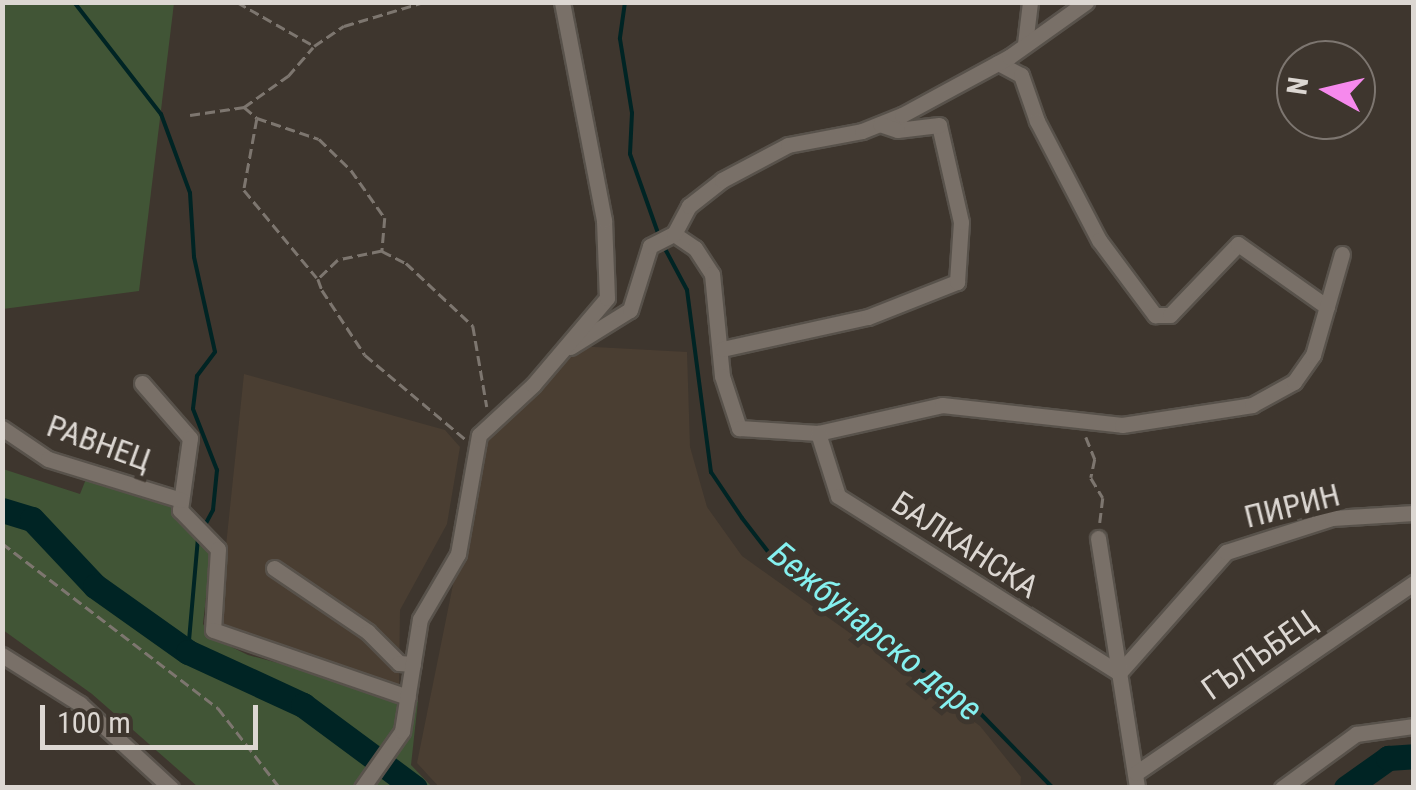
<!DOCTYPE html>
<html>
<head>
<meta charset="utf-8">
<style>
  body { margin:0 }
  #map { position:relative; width:1416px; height:790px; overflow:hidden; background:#3e362e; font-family:"Roboto Condensed",sans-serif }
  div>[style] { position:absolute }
  .built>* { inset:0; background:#4a3e32 }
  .green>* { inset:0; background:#415536 }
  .stream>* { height:4px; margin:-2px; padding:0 2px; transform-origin:2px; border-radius:2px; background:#002424 }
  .river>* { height:25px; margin:-12.5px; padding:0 12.5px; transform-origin:12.5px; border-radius:12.5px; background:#002424 }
  .path>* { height:2.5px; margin-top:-1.25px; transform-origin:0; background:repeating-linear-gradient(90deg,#7d766f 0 10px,transparent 0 15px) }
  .roads { filter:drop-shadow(2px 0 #58524b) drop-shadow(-2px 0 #58524b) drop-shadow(0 2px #58524b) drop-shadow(0 -2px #58524b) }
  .minor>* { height:15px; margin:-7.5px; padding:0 7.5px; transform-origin:7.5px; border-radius:7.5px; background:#797068 }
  span { translate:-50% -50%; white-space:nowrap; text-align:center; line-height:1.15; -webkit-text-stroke:10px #3e362e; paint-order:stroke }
  .street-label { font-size:32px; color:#dcd7d2 }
  .water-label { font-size:35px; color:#85f0ef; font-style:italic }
  .frame { position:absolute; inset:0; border:5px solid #dcd7d2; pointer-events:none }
  .north { position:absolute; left:1276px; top:40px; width:100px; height:100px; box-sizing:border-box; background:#3e362e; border:2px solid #7d7670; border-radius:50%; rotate:278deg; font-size:28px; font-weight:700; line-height:40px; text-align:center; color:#dcd7d2 }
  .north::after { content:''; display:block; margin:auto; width:35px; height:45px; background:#f689ed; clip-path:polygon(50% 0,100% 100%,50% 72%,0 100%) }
  .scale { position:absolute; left:40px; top:705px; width:218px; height:45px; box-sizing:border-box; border:5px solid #dcd7d2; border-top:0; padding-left:12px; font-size:30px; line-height:35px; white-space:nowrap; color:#dcd7d2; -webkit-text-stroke:8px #3e362e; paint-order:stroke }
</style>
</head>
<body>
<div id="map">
  <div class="built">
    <i style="clip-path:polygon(576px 346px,687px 352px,690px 447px,707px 507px,742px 556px,980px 726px,1021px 777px,1020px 788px,440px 788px,417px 763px,482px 441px)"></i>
    <i style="clip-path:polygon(244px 374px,445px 430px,460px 447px,447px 524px,400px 610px,399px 685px,237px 636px,218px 622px)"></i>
  </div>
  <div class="green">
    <i style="clip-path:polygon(2px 3px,174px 3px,139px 291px,3px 309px)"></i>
    <i style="clip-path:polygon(3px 469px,80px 494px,88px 474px,163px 494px,202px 530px,211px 553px,203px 624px,213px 638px,248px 655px,418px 701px,411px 765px,432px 787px,198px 787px,92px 694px,3px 630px)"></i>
  </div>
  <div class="stream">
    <i style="left:74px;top:2px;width:142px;rotate:52.2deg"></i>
    <i style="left:161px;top:114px;width:84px;rotate:69.8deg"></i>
    <i style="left:190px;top:193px;width:64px;rotate:86.4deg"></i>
    <i style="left:194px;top:257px;width:97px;rotate:77.5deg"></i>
    <i style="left:215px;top:352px;width:30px;rotate:127deg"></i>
    <i style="left:197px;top:376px;width:33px;rotate:97deg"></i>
    <i style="left:193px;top:409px;width:66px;rotate:68.5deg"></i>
    <i style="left:217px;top:470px;width:40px;rotate:95.7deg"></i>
    <i style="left:213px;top:510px;width:21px;rotate:118deg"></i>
    <i style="left:625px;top:2px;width:37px;rotate:98deg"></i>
    <i style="left:620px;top:39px;width:75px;rotate:80.8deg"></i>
    <i style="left:632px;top:113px;width:41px;rotate:92.8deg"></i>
    <i style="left:630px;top:154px;width:87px;rotate:70.5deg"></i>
    <i style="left:663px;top:245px;width:51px;rotate:61.9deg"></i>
    <i style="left:687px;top:290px;width:184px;rotate:82.5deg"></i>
    <i style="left:711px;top:472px;width:55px;rotate:56deg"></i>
    <i style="left:742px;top:518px;width:56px;rotate:52.3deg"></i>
    <i style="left:776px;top:562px;width:252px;rotate:36.5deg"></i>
    <i style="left:979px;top:712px;width:106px;rotate:45.8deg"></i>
    <i style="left:188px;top:652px;width:114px;rotate:-85deg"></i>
  </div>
  <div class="river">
    <i style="left:2px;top:510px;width:31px;rotate:17deg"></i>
    <i style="left:32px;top:519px;width:92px;rotate:46.8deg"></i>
    <i style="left:95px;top:586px;width:114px;rotate:35.4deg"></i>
    <i style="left:188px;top:652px;width:127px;rotate:24.7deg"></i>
    <i style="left:303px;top:705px;width:139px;rotate:36.5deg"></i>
    <i style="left:1346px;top:788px;width:52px;rotate:-35.5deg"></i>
    <i style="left:1388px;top:758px;width:26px;rotate:-4deg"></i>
  </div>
  <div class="path">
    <i style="left:237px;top:2px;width:89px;rotate:29.7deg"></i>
    <i style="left:314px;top:46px;width:36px;rotate:-34deg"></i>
    <i style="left:344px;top:26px;width:84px;rotate:-16.7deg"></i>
    <i style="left:244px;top:107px;width:54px;rotate:-35.2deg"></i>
    <i style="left:288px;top:76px;width:38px;rotate:-49deg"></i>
    <i style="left:190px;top:115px;width:55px;rotate:-8.4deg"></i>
    <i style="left:244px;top:107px;width:17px;rotate:40deg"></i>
    <i style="left:257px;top:118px;width:65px;rotate:18.7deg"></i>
    <i style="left:319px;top:139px;width:45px;rotate:44.1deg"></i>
    <i style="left:351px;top:170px;width:59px;rotate:54.7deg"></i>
    <i style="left:385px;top:218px;width:33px;rotate:95deg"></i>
    <i style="left:382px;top:251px;width:27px;rotate:27deg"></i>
    <i style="left:406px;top:263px;width:92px;rotate:43.2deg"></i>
    <i style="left:473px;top:326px;width:82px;rotate:80.2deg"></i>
    <i style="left:257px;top:119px;width:72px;rotate:100.4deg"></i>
    <i style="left:244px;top:190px;width:114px;rotate:50.3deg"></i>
    <i style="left:382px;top:251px;width:45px;rotate:168.4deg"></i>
    <i style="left:338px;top:260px;width:28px;rotate:136deg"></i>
    <i style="left:318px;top:279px;width:12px;rotate:70deg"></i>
    <i style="left:322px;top:290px;width:78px;rotate:56.5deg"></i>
    <i style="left:365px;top:355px;width:131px;rotate:40deg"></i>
    <i style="left:1086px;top:437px;width:24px;rotate:68deg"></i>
    <i style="left:1095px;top:459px;width:19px;rotate:102deg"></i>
    <i style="left:1091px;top:478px;width:23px;rotate:59deg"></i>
    <i style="left:1103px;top:498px;width:25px;rotate:97deg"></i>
    <i style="left:2px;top:543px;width:272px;rotate:37.4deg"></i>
    <i style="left:218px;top:708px;width:101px;rotate:52.2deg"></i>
  </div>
  <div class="roads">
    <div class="minor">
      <i style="left:1025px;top:44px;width:42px;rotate:-83.2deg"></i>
      <i style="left:998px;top:63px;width:26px;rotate:28deg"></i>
      <i style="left:1021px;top:75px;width:49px;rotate:70.8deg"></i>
      <i style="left:1037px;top:121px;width:134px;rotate:62.5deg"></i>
      <i style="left:1099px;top:240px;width:94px;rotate:53.3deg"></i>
      <i style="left:1155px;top:315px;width:15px"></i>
      <i style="left:1170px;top:315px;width:98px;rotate:-46.2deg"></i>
      <i style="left:1238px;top:244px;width:109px;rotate:35.3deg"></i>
      <i style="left:674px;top:234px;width:25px;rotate:34deg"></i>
      <i style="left:695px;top:248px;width:31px;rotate:57deg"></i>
      <i style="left:712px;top:274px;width:102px;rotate:84.4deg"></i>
      <i style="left:722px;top:376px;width:55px;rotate:71.9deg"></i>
      <i style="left:739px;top:428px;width:79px;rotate:3.6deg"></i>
      <i style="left:818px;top:433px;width:127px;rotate:-12.7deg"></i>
      <i style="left:942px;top:405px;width:181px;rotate:6.3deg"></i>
      <i style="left:1122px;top:425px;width:132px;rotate:-8.7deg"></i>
      <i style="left:1252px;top:405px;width:48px;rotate:-28.7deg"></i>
      <i style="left:1294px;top:382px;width:33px;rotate:-55deg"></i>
      <i style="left:1313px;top:355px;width:105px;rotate:-74deg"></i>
      <i style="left:570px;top:347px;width:70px;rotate:-31.7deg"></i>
      <i style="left:630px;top:310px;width:67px;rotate:-72.6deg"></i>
      <i style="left:650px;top:246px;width:27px;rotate:-27deg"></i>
      <i style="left:674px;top:234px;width:32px;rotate:-62deg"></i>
      <i style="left:689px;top:206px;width:42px;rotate:-38.2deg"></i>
      <i style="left:722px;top:180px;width:75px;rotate:-27.9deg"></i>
      <i style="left:788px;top:145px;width:75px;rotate:-10.7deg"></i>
      <i style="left:862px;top:131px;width:43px;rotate:-21.8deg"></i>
      <i style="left:902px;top:115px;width:122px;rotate:-28.5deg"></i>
      <i style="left:1009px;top:57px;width:95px;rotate:-35.5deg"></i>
      <i style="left:722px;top:349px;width:149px;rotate:-12.4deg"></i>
      <i style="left:868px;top:317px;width:96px;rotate:-21.5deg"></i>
      <i style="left:957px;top:282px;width:60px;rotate:-86.2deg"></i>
      <i style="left:961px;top:222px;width:99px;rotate:-102.8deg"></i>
      <i style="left:939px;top:125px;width:42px;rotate:173.2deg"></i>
      <i style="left:897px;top:130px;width:18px;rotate:-161deg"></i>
      <i style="left:142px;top:383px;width:73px;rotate:48.9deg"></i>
      <i style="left:190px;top:438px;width:73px;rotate:97.9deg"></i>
      <i style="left:180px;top:510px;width:54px;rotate:45.7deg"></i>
      <i style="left:218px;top:549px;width:81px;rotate:93.5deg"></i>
      <i style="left:213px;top:630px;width:206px;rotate:19deg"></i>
      <i style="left:2px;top:428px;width:55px;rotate:34deg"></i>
      <i style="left:48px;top:459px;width:139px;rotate:17.1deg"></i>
      <i style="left:818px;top:433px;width:66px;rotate:72.4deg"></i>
      <i style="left:838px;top:496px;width:332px;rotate:32.2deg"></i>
      <i style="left:1119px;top:673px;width:162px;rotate:-48.5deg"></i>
      <i style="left:1226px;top:552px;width:111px;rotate:-17.8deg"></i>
      <i style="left:1332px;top:518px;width:82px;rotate:-3.5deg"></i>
      <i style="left:1098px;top:538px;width:253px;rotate:81.1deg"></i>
      <i style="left:274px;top:568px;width:114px;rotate:34.2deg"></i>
      <i style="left:368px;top:632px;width:44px;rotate:45deg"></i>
      <i style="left:399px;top:663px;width:14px;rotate:4deg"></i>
      <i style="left:2px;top:655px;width:92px;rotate:32.1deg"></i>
      <i style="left:80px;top:704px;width:124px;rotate:42.7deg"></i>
      <i style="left:1136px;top:773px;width:337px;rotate:-34.4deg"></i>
      <i style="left:362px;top:788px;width:70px;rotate:-54.9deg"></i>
      <i style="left:402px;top:731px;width:113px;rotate:-80.9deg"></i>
      <i style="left:420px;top:619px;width:75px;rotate:-59.7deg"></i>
      <i style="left:458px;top:554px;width:121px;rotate:-80deg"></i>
      <i style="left:479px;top:435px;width:74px;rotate:-42.8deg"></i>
      <i style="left:533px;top:385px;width:114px;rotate:-49.6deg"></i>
      <i style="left:607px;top:298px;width:78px;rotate:-92.2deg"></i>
      <i style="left:604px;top:220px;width:222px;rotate:-100.9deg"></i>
      <i style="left:1282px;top:788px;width:92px;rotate:-36.1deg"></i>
      <i style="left:1356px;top:734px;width:59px;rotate:-7.9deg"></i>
    </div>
  </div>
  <div class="street-label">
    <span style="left:99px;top:443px;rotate:20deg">РАВНЕЦ</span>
    <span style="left:1292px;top:506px;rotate:-14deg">ПИРИН</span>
    <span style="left:965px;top:545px;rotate:33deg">БАЛКАНСКА</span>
    <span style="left:1259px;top:655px;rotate:-35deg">ГЪЛЪБЕЦ</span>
  </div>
  <div class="water-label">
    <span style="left:875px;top:632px;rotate:39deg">Бежбунарско дере</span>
  </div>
  <div class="frame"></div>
  <div class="north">N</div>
  <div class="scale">100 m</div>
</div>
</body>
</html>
